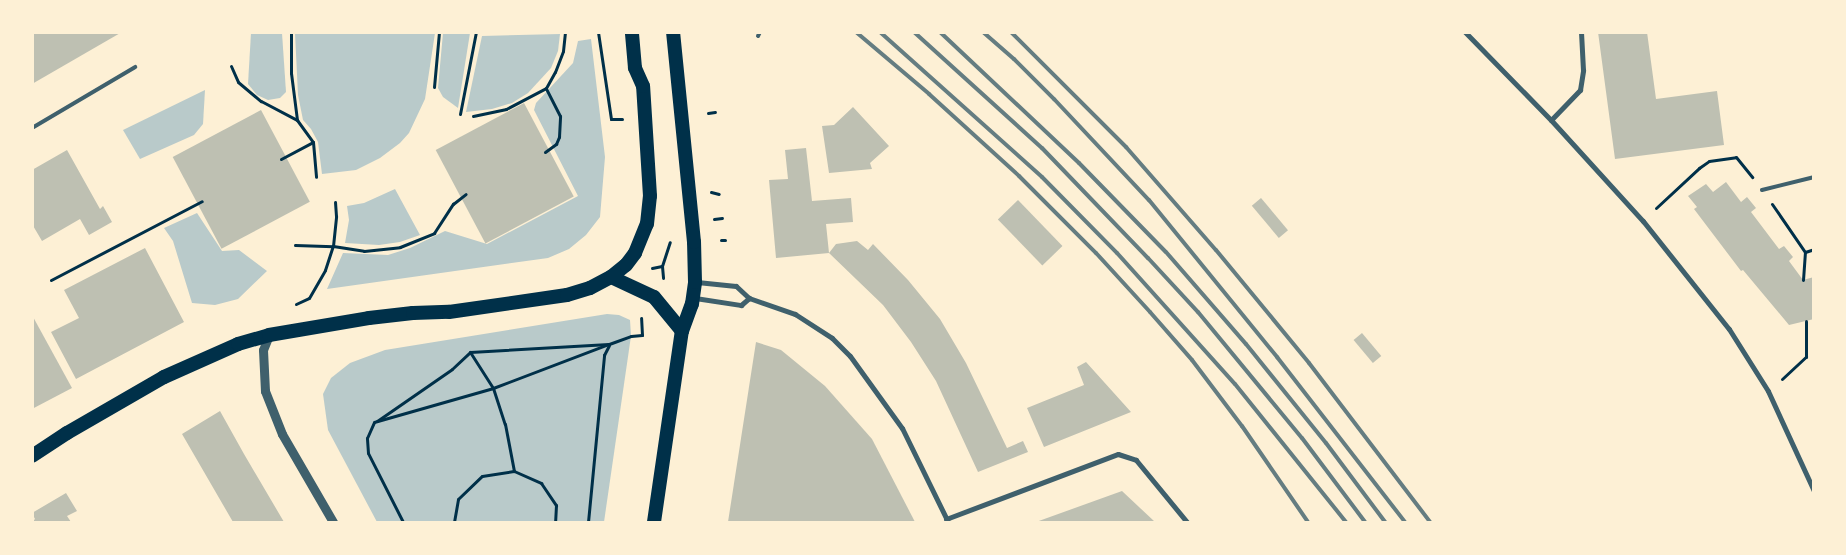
<!DOCTYPE html>
<html>
<head>
<meta charset="utf-8">
<style>
  body { margin:0 }
  #map { position:relative; width:1846px; height:555px; overflow:hidden; background:#fdf0d5; font-family:"Public Sans",sans-serif }
  div>[style] { position:absolute }
  .green>* { inset:0; background:#b9caca }
  .building>* { inset:0; background:#bec0b2; transform-origin:0 0 }
  .path>* { height:3px; margin:-1.5px; padding:0 1.5px; transform-origin:1.5px; border-radius:1.5px; background:#003049 }
  .service>* { height:4px; margin:-2px; padding:0 2px; transform-origin:2px; border-radius:2px; background:#3f606c }
  .minor>* { height:5px; margin:-2.5px; padding:0 2.5px; transform-origin:2.5px; border-radius:2.5px; background:#3f606c }
  .tertiary>* { height:9px; margin:-4.5px; padding:0 4.5px; transform-origin:4.5px; border-radius:4.5px; background:#3f606c }
  .trunk>* { height:14px; margin:-7px; padding:0 7px; transform-origin:7px; border-radius:7px; background:#003049 }
  .rail>* { height:4px; margin:-2px; padding:0 2px; transform-origin:2px; border-radius:2px; background:#657d81 }
  span { translate:-50% -50%; white-space:nowrap; text-align:center; line-height:1.15; -webkit-text-stroke:5px #fdf0d5; paint-order:stroke }
  .frame { position:absolute; inset:0; border:34px solid #fdf0d5; pointer-events:none }
</style>
</head>
<body>
<div id="map">
  <div class="green">
    <i style="clip-path:polygon(251px 33px,282px 33px,286px 92px,280px 98px,268px 100px,257px 95px,248px 84px)"></i>
    <i style="clip-path:polygon(295px 33px,435px 33px,425px 99px,409px 133px,400px 143px,380px 158px,356px 170px,322px 174px,318px 142px,311px 129px,303px 120px,298px 95px)"></i>
    <i style="clip-path:polygon(443px 33px,470px 33px,458px 108px,443px 97px,438px 88px)"></i>
    <i style="clip-path:polygon(560px 34px,558px 51px,551px 68px,528px 93px,512px 103px,492px 109px,466px 112px,482px 36px)"></i>
    <i style="clip-path:polygon(591px 39px,605px 157px,600px 217px,586px 235px,569px 249px,548px 258px,327px 289px,343px 253px,388px 255px,410px 248px,445px 231px,487px 244px,578px 196px,534px 110px,536px 103px,573px 63px,578px 41px)"></i>
    <i style="clip-path:polygon(205px 90px,203px 124px,194px 135px,140px 159px,123px 130px)"></i>
    <i style="clip-path:polygon(395px 189px,420px 235px,400px 242px,379px 245px,345px 243px,349px 220px,347px 206px,364px 203px)"></i>
    <i style="clip-path:polygon(197px 213px,222px 251px,239px 250px,267px 271px,238px 299px,215px 305px,192px 303px,173px 241px,164px 228px)"></i>
    <i style="clip-path:polygon(607px 314px,619px 315px,630px 320px,631px 336px,604px 522px,377px 522px,328px 430px,323px 394px,331px 378px,350px 363px,385px 350px)"></i>
  </div>
  <div class="building">
    <i style="clip-path:polygon(32px 32px,122px 32px,32px 84px)"></i>
    <i style="clip-path:polygon(1598px 32px,1647px 32px,1656px 99px,1717px 91px,1724px 145px,1615px 159px)"></i>
    <i style="left:524px;top:103px;width:106px;height:100px;rotate:62deg"></i>
    <i style="clip-path:polygon(853px 107px,889px 146px,870px 163px,872px 169px,829px 173px,822px 126px,834px 125px)"></i>
    <i style="left:261px;top:110px;width:104px;height:100px;rotate:62deg"></i>
    <i style="clip-path:polygon(806px 148px,812px 201px,851px 198px,853px 222px,826px 224px,829px 253px,836px 244px,857px 241px,868px 250px,873px 244px,908px 280px,940px 319px,966px 363px,1007px 448px,1023px 441px,1028px 452px,978px 472px,936px 381px,911px 342px,883px 305px,829px 253px,776px 258px,769px 180px,788px 179px,785px 150px)"></i>
    <i style="clip-path:polygon(67px 150px,100px 209px,103px 206px,112px 222px,89px 235px,80px 219px,42px 241px,32px 224px,32px 170px)"></i>
    <i style="clip-path:polygon(1726px 182px,1741px 202px,1747px 197px,1756px 208px,1751px 212px,1779px 249px,1784px 246px,1793px 257px,1789px 261px,1803px 280px,1814px 277px,1814px 319px,1789px 325px,1743px 270px,1741px 271px,1694px 209px,1697px 207px,1688px 196px,1706px 184px,1713px 192px)"></i>
    <i style="left:1261px;top:198px;width:42px;height:12px;rotate:50deg"></i>
    <i style="left:1018px;top:200px;width:64px;height:28px;rotate:46deg"></i>
    <i style="clip-path:polygon(145px 248px,184px 322px,76px 379px,51px 332px,79px 318px,64px 290px)"></i>
    <i style="clip-path:polygon(32px 315px,72px 388px,32px 409px)"></i>
    <i style="left:1362px;top:333px;width:30px;height:11px;rotate:50deg"></i>
    <i style="clip-path:polygon(756px 342px,781px 350px,825px 386px,872px 439px,915px 522px,728px 522px)"></i>
    <i style="clip-path:polygon(1086px 362px,1131px 412px,1044px 447px,1027px 408px,1084px 385px,1077px 367px)"></i>
    <i style="clip-path:polygon(220px 411px,244px 454px,284px 522px,233px 522px,182px 434px)"></i>
    <i style="clip-path:polygon(1122px 491px,1155px 522px,1036px 522px)"></i>
    <i style="clip-path:polygon(66px 493px,77px 511px,67px 516px,71px 522px,32px 522px,35px 519px,32px 513px)"></i>
  </div>
  <div class="path">
    <i style="left:291px;top:32px;width:41px;rotate:90deg"></i>
    <i style="left:291px;top:73px;width:47px;rotate:82.7deg"></i>
    <i style="left:297px;top:120px;width:27px;rotate:54deg"></i>
    <i style="left:313px;top:142px;width:35px;rotate:85deg"></i>
    <i style="left:598px;top:32px;width:88px;rotate:81.5deg"></i>
    <i style="left:611px;top:119px;width:11px"></i>
    <i style="left:231px;top:66px;width:17px;rotate:66deg"></i>
    <i style="left:238px;top:82px;width:30px;rotate:40deg"></i>
    <i style="left:261px;top:101px;width:41px;rotate:27.8deg"></i>
    <i style="left:434px;top:87px;width:55px;rotate:-84.8deg"></i>
    <i style="left:708px;top:113px;width:7px;rotate:-8deg"></i>
    <i style="left:460px;top:114px;width:84px;rotate:-79deg"></i>
    <i style="left:473px;top:116px;width:34px;rotate:-12deg"></i>
    <i style="left:506px;top:109px;width:45px;rotate:-27.7deg"></i>
    <i style="left:546px;top:88px;width:18px;rotate:-61deg"></i>
    <i style="left:555px;top:72px;width:22px;rotate:-69deg"></i>
    <i style="left:563px;top:51px;width:19px;rotate:-84deg"></i>
    <i style="left:545px;top:152px;width:14px;rotate:-36deg"></i>
    <i style="left:556px;top:144px;width:8px;rotate:-67deg"></i>
    <i style="left:559px;top:137px;width:21px;rotate:-87deg"></i>
    <i style="left:560px;top:116px;width:31px;rotate:-117deg"></i>
    <i style="left:281px;top:159px;width:36px;rotate:-28deg"></i>
    <i style="left:711px;top:192px;width:8px;rotate:14deg"></i>
    <i style="left:1772px;top:204px;width:58px;rotate:55.5deg"></i>
    <i style="left:1656px;top:208px;width:59px;rotate:-42.9deg"></i>
    <i style="left:1699px;top:168px;width:12px;rotate:-35deg"></i>
    <i style="left:1709px;top:161px;width:27px;rotate:-8deg"></i>
    <i style="left:1736px;top:157px;width:26px;rotate:51deg"></i>
    <i style="left:714px;top:219px;width:8px;rotate:-7deg"></i>
    <i style="left:721px;top:240px;width:4px"></i>
    <i style="left:295px;top:245px;width:38px;rotate:2deg"></i>
    <i style="left:333px;top:246px;width:31px;rotate:9deg"></i>
    <i style="left:364px;top:251px;width:36px;rotate:-6deg"></i>
    <i style="left:400px;top:247px;width:37px;rotate:-22deg"></i>
    <i style="left:434px;top:233px;width:35px;rotate:-57deg"></i>
    <i style="left:453px;top:204px;width:16px;rotate:-38deg"></i>
    <i style="left:662px;top:266px;width:12px;rotate:85deg"></i>
    <i style="left:652px;top:268px;width:10px;rotate:-11deg"></i>
    <i style="left:662px;top:266px;width:25px;rotate:-72deg"></i>
    <i style="left:51px;top:280px;width:170px;rotate:-27.6deg"></i>
    <i style="left:1803px;top:280px;width:28px;rotate:-86deg"></i>
    <i style="left:1805px;top:252px;width:9px;rotate:-18deg"></i>
    <i style="left:296px;top:304px;width:14px;rotate:-25deg"></i>
    <i style="left:309px;top:298px;width:32px;rotate:-60deg"></i>
    <i style="left:325px;top:270px;width:25px;rotate:-72deg"></i>
    <i style="left:333px;top:246px;width:30px;rotate:-84deg"></i>
    <i style="left:336px;top:216px;width:14px;rotate:-94deg"></i>
    <i style="left:470px;top:352px;width:43px;rotate:57.4deg"></i>
    <i style="left:493px;top:388px;width:38px;rotate:72deg"></i>
    <i style="left:505px;top:424px;width:48px;rotate:79.2deg"></i>
    <i style="left:1782px;top:379px;width:33px;rotate:-43deg"></i>
    <i style="left:1806px;top:357px;width:36px;rotate:-90deg"></i>
    <i style="left:377px;top:421px;width:91px;rotate:-34.7deg"></i>
    <i style="left:452px;top:369px;width:25px;rotate:-43deg"></i>
    <i style="left:470px;top:352px;width:139px;rotate:-3.3deg"></i>
    <i style="left:609px;top:344px;width:23px;rotate:-20deg"></i>
    <i style="left:631px;top:336px;width:11px;rotate:-5deg"></i>
    <i style="left:642px;top:335px;width:17px;rotate:-93deg"></i>
    <i style="left:403px;top:522px;width:77px;rotate:-116.9deg"></i>
    <i style="left:368px;top:453px;width:15px;rotate:-94deg"></i>
    <i style="left:367px;top:438px;width:17px;rotate:-66deg"></i>
    <i style="left:374px;top:422px;width:124px;rotate:-15.9deg"></i>
    <i style="left:493px;top:388px;width:124px;rotate:-20.8deg"></i>
    <i style="left:454px;top:522px;width:23px;rotate:-80deg"></i>
    <i style="left:458px;top:499px;width:33px;rotate:-44deg"></i>
    <i style="left:482px;top:476px;width:32px;rotate:-9deg"></i>
    <i style="left:514px;top:471px;width:30px;rotate:24deg"></i>
    <i style="left:541px;top:483px;width:27px;rotate:56deg"></i>
    <i style="left:556px;top:505px;width:17px;rotate:93deg"></i>
    <i style="left:588px;top:522px;width:168px;rotate:-84.5deg"></i>
    <i style="left:604px;top:355px;width:11px;rotate:-63deg"></i>
  </div>
  <div class="service">
    <i style="left:758px;top:36px;width:4px;rotate:-63deg"></i>
    <i style="left:32px;top:128px;width:120px;rotate:-30.6deg"></i>
    <i style="left:1762px;top:190px;width:54px;rotate:-14deg"></i>
  </div>
  <div class="minor">
    <i style="left:1465px;top:32px;width:123px;rotate:45.7deg"></i>
    <i style="left:1551px;top:120px;width:137px;rotate:47.7deg"></i>
    <i style="left:1643px;top:221px;width:138px;rotate:51.5deg"></i>
    <i style="left:1729px;top:329px;width:73px;rotate:57.8deg"></i>
    <i style="left:1768px;top:391px;width:110px;rotate:65.3deg"></i>
    <i style="left:1551px;top:120px;width:42px;rotate:-46deg"></i>
    <i style="left:1580px;top:90px;width:20px;rotate:-81deg"></i>
    <i style="left:1583px;top:70px;width:38px;rotate:-93deg"></i>
    <i style="left:697px;top:282px;width:39px;rotate:6deg"></i>
    <i style="left:736px;top:286px;width:18px;rotate:43deg"></i>
    <i style="left:749px;top:298px;width:49px;rotate:19.2deg"></i>
    <i style="left:795px;top:314px;width:44px;rotate:33deg"></i>
    <i style="left:832px;top:338px;width:25px;rotate:45deg"></i>
    <i style="left:850px;top:356px;width:89px;rotate:54.2deg"></i>
    <i style="left:902px;top:428px;width:105px;rotate:63.9deg"></i>
    <i style="left:695px;top:298px;width:47px;rotate:8.7deg"></i>
    <i style="left:741px;top:305px;width:11px;rotate:-41deg"></i>
    <i style="left:946px;top:519px;width:184px;rotate:-20.7deg"></i>
    <i style="left:1118px;top:454px;width:19px;rotate:18deg"></i>
    <i style="left:1136px;top:460px;width:80px;rotate:50.6deg"></i>
  </div>
  <div class="tertiary">
    <i style="left:269px;top:335px;width:16px;rotate:112deg"></i>
    <i style="left:263px;top:350px;width:41px;rotate:87.2deg"></i>
    <i style="left:265px;top:391px;width:46px;rotate:68.4deg"></i>
    <i style="left:282px;top:434px;width:102px;rotate:59.9deg"></i>
  </div>
  <div class="trunk">
    <i style="left:611px;top:277px;width:47px;rotate:24.9deg"></i>
    <i style="left:654px;top:297px;width:44px;rotate:50.5deg"></i>
    <i style="left:32px;top:456px;width:42px;rotate:-33.3deg"></i>
    <i style="left:67px;top:433px;width:112px;rotate:-30deg"></i>
    <i style="left:164px;top:377px;width:81px;rotate:-24deg"></i>
    <i style="left:238px;top:344px;width:32px;rotate:-16deg"></i>
    <i style="left:269px;top:335px;width:101px;rotate:-9.6deg"></i>
    <i style="left:369px;top:318px;width:44px;rotate:-6.5deg"></i>
    <i style="left:413px;top:313px;width:36px;rotate:-2deg"></i>
    <i style="left:449px;top:312px;width:119px;rotate:-8.2deg"></i>
    <i style="left:567px;top:295px;width:24px;rotate:-17deg"></i>
    <i style="left:590px;top:288px;width:24px;rotate:-28deg"></i>
    <i style="left:611px;top:277px;width:19px;rotate:-39deg"></i>
    <i style="left:626px;top:265px;width:15px;rotate:-53deg"></i>
    <i style="left:635px;top:253px;width:31px;rotate:-68deg"></i>
    <i style="left:647px;top:224px;width:28px;rotate:-84deg"></i>
    <i style="left:650px;top:196px;width:110px;rotate:-93.6deg"></i>
    <i style="left:643px;top:86px;width:20px;rotate:-114deg"></i>
    <i style="left:635px;top:68px;width:36px;rotate:-95deg"></i>
    <i style="left:654px;top:522px;width:193px;rotate:-81.7deg"></i>
    <i style="left:682px;top:331px;width:29px;rotate:-70deg"></i>
    <i style="left:692px;top:304px;width:22px;rotate:-82deg"></i>
    <i style="left:695px;top:282px;width:40px;rotate:-91.4deg"></i>
    <i style="left:694px;top:242px;width:211px;rotate:-95.7deg"></i>
  </div>
  <div class="rail">
    <i style="left:856px;top:32px;width:96px;rotate:40.3deg"></i>
    <i style="left:929px;top:94px;width:122px;rotate:42.3deg"></i>
    <i style="left:1019px;top:176px;width:109px;rotate:45deg"></i>
    <i style="left:1096px;top:253px;width:80px;rotate:47.5deg"></i>
    <i style="left:1150px;top:312px;width:64px;rotate:48.8deg"></i>
    <i style="left:1192px;top:360px;width:83px;rotate:52.9deg"></i>
    <i style="left:1242px;top:426px;width:116px;rotate:55.5deg"></i>
    <i style="left:880px;top:32px;width:217px;rotate:41.8deg"></i>
    <i style="left:1042px;top:177px;width:107px;rotate:45.4deg"></i>
    <i style="left:1117px;top:253px;width:176px;rotate:48deg"></i>
    <i style="left:1235px;top:384px;width:177px;rotate:51.2deg"></i>
    <i style="left:914px;top:32px;width:173px;rotate:42.2deg"></i>
    <i style="left:1042px;top:148px;width:153px;rotate:46.1deg"></i>
    <i style="left:1148px;top:258px;width:74px;rotate:47.2deg"></i>
    <i style="left:1198px;top:312px;width:163px;rotate:50.5deg"></i>
    <i style="left:1302px;top:438px;width:105px;rotate:53.1deg"></i>
    <i style="left:940px;top:32px;width:191px;rotate:43.3deg"></i>
    <i style="left:1079px;top:163px;width:124px;rotate:45.7deg"></i>
    <i style="left:1166px;top:252px;width:122px;rotate:49deg"></i>
    <i style="left:1246px;top:344px;width:127px;rotate:51.1deg"></i>
    <i style="left:1326px;top:443px;width:99px;rotate:53.2deg"></i>
    <i style="left:983px;top:32px;width:41px;rotate:41.1deg"></i>
    <i style="left:1014px;top:59px;width:57px;rotate:45deg"></i>
    <i style="left:1054px;top:99px;width:139px;rotate:46.8deg"></i>
    <i style="left:1149px;top:200px;width:203px;rotate:50.8deg"></i>
    <i style="left:1277px;top:357px;width:209px;rotate:52.2deg"></i>
    <i style="left:1011px;top:32px;width:163px;rotate:45deg"></i>
    <i style="left:1126px;top:147px;width:137px;rotate:48.9deg"></i>
    <i style="left:1216px;top:250px;width:146px;rotate:50.5deg"></i>
    <i style="left:1309px;top:363px;width:200px;rotate:52.7deg"></i>
  </div>
  <div class="frame"></div>
</div>
</body>
</html>
